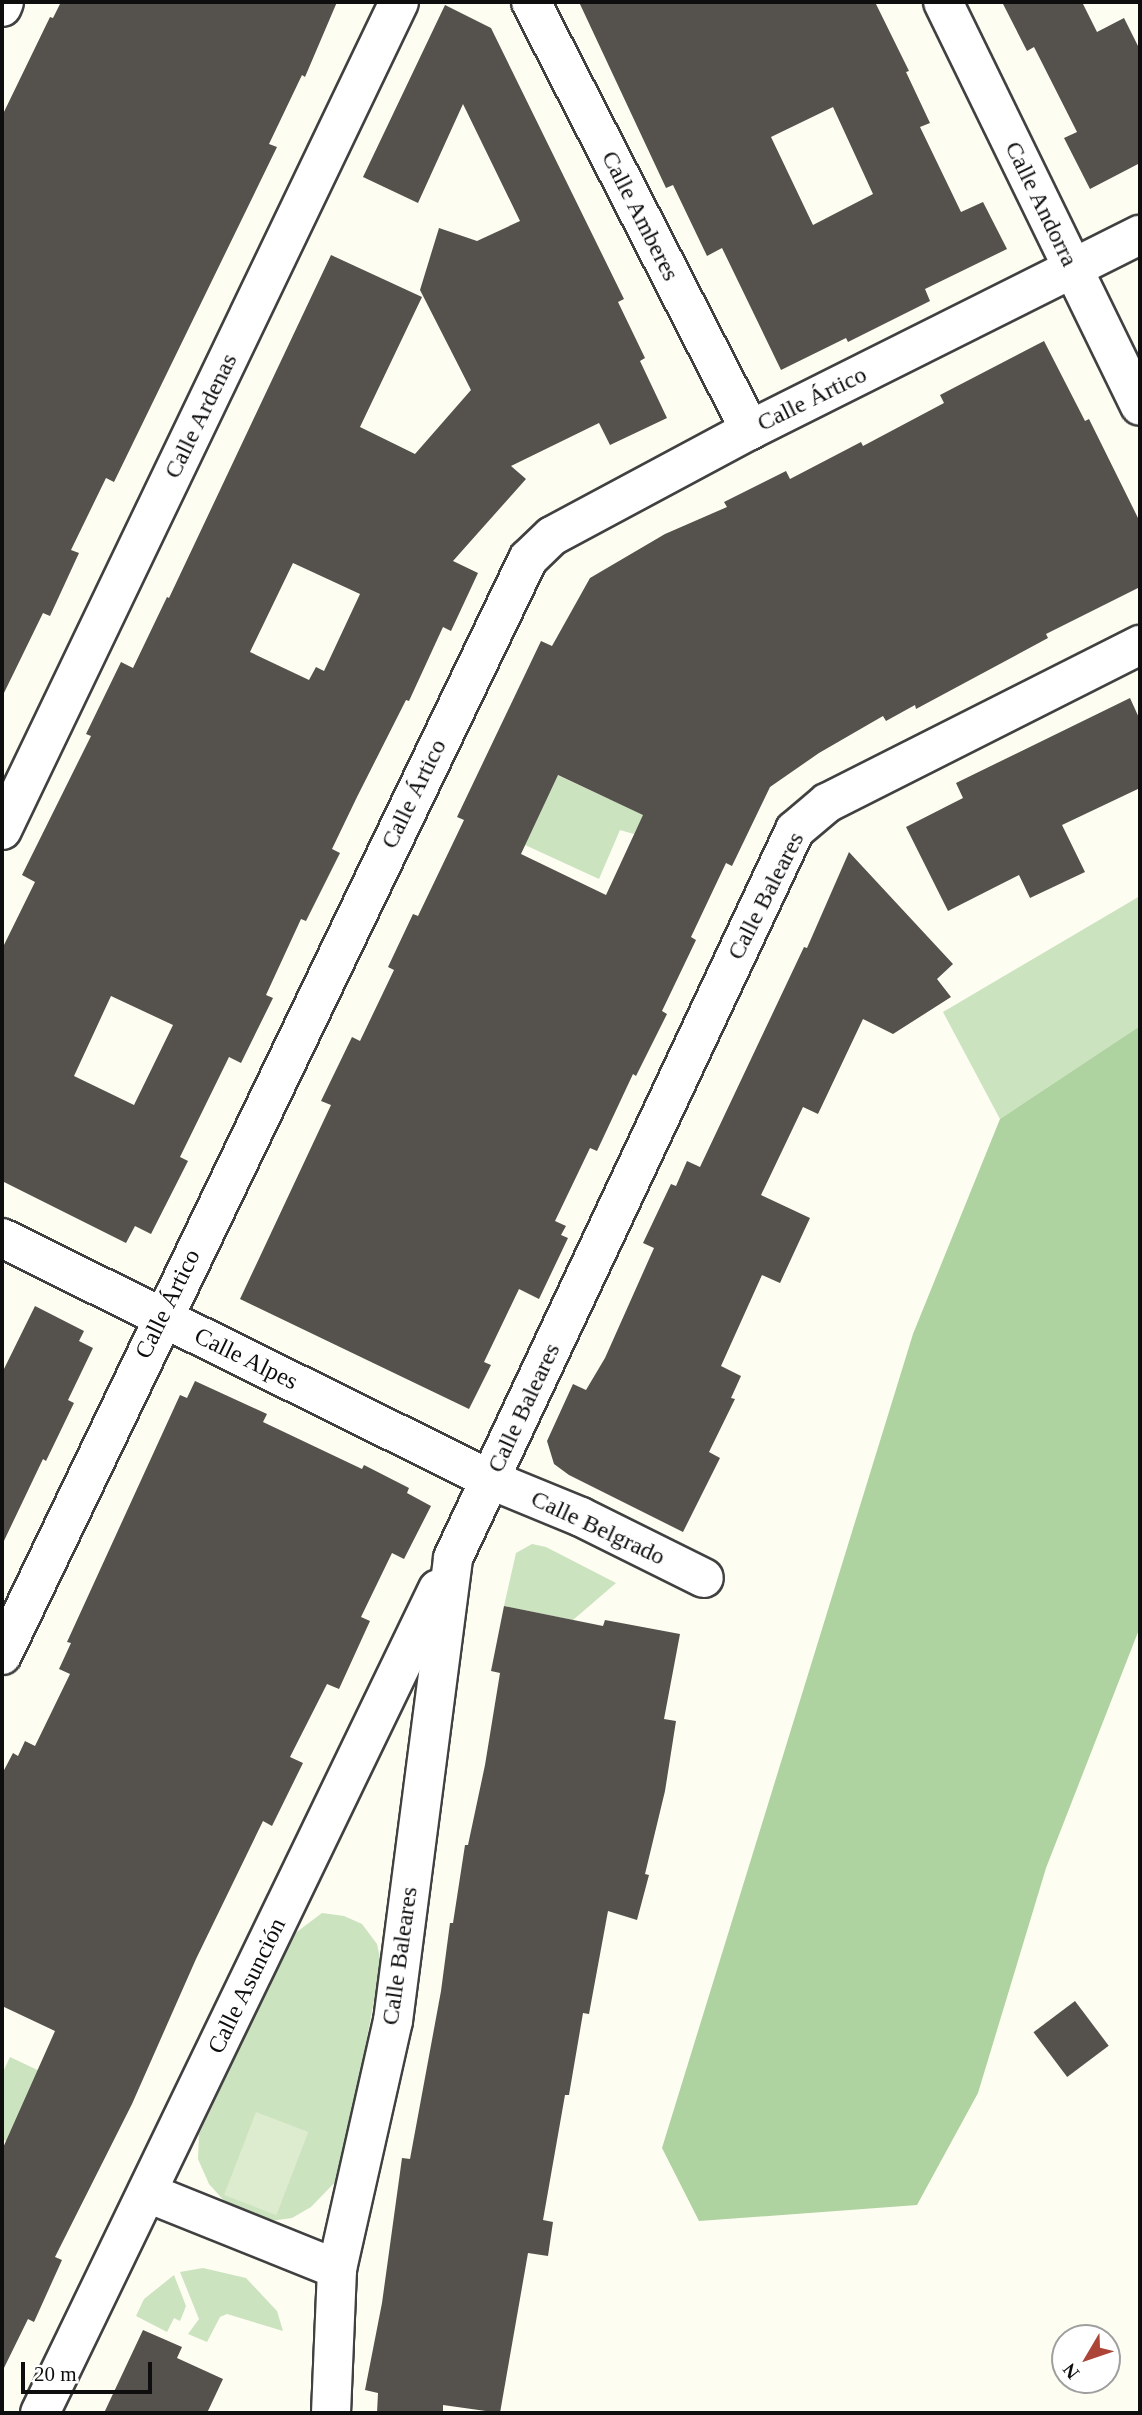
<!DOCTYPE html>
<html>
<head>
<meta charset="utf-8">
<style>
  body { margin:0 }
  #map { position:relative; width:1142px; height:2415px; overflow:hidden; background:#fdfdf1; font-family:Georgia,serif }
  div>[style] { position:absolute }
  .green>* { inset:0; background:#cce3bf }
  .forest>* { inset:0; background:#aed2a0 }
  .pitch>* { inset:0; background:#ddeccf; transform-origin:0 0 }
  .building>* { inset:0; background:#55514c; transform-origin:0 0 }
  .roads { filter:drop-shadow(2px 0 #414141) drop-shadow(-2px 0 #414141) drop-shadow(0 2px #414141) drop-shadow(0 -2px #414141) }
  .street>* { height:38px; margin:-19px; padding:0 19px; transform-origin:19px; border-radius:19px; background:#fff }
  span { translate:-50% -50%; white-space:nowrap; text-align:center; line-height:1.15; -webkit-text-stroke:7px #fff; paint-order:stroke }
  .street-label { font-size:24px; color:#0e0e0e }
  .frame { position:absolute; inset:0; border:4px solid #0e0e0e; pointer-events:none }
  .north { position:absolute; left:1051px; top:2324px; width:70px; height:70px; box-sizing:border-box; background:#fff; border:2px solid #9f9f9f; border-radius:50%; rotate:231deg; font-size:19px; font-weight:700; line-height:28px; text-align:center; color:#0e0e0e }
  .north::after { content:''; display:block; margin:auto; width:24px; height:32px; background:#ac4538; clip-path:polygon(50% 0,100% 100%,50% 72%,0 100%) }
  .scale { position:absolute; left:21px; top:2362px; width:131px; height:32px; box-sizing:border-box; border:4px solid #0e0e0e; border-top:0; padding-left:9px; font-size:21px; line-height:24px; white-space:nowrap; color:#0e0e0e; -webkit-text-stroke:5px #fff; paint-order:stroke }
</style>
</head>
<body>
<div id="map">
  <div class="green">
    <i style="clip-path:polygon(738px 632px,634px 834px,620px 830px,599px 879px,525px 845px,557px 775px,609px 799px)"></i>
    <i style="clip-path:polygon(1140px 896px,1140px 1026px,1000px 1119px,943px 1012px)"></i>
    <i style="clip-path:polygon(532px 1544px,546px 1547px,616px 1583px,573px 1620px,504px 1606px,516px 1553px)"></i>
    <i style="clip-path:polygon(322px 1913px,344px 1916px,362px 1924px,377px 1944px,381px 1963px,341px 2176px,311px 2207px,292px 2218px,270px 2221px,248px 2216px,227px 2204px,209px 2184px,198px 2159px,199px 2134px,294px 1934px)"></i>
    <i style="clip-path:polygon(10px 2057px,67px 2084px,67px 2172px,2px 2139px,2px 2074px)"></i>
    <i style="clip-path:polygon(203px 2268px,246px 2278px,277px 2311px,283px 2331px,227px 2314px,220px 2317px,207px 2342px,188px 2334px,199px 2319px,180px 2272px)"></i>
    <i style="clip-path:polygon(174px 2275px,186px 2306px,180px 2321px,174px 2318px,167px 2332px,136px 2316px,144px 2299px)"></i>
  </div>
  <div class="forest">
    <i style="clip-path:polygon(1140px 1026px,1140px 1627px,1046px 1868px,978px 2093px,917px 2205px,699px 2221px,662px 2148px,913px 1334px,1000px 1119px)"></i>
  </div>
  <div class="pitch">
    <i style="left:256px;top:2112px;width:56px;height:89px;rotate:21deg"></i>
  </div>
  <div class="building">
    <i style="clip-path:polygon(61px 2px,337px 2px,305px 77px,302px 75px,269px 144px,277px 147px,114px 482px,106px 478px,71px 550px,79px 553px,50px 616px,43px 613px,2px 697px,2px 116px,50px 17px,53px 18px)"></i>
    <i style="clip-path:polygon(evenodd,579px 2px,875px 2px,909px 71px,906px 72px,930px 123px,920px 127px,961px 212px,983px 202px,1007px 249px,925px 289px,930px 301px,848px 342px,846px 338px,781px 370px,722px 248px,707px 256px,673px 185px,666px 188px,579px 2px,833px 107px,873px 194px,813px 225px,771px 137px,833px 107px)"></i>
    <i style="clip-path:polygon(1002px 2px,1082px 2px,1097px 32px,1124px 18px,1140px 50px,1140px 163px,1090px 189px,1064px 138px,1077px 132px,1034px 47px,1027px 51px)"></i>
    <i style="clip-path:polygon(evenodd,445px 5px,491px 28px,624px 299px,618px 302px,645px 358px,640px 361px,667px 418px,610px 445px,599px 423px,511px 466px,526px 479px,453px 561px,478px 573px,451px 631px,443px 627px,409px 701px,406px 700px,357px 797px,332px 849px,340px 853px,306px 921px,301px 919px,266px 995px,273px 998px,241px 1063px,229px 1057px,180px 1157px,188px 1161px,151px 1234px,135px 1226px,126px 1243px,2px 1181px,2px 949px,35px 882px,22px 875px,91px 736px,86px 734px,121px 662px,133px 668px,167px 597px,169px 598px,331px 255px,422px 297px,360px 427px,415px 454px,471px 390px,420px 290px,439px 228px,477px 241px,520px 221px,463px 104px,418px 203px,363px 177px,445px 5px,293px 563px,360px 594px,324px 671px,316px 667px,309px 680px,250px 652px,293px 563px,445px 5px,111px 996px,173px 1025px,134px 1105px,74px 1076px,111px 996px)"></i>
    <i style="clip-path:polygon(evenodd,1044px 341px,1085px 421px,1089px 419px,1140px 522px,1140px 587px,1046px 634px,1048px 638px,916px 709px,915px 705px,886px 721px,883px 716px,819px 753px,770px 787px,732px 866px,726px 863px,691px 937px,696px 940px,662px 1011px,667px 1014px,636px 1076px,633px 1074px,597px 1151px,590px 1148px,555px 1221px,566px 1226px,561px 1235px,568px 1238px,539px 1299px,519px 1289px,484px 1362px,491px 1365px,469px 1409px,240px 1299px,331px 1105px,321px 1101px,352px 1037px,360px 1041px,394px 970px,388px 967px,413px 914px,418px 916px,464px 820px,457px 817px,541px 641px,552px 646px,590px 578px,665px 534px,727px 507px,724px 502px,786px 471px,790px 479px,861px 442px,863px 446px,944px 403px,940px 395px,1044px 341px,558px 775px,643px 815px,606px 895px,521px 854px,558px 775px)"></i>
    <i style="clip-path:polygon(1130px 698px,1140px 720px,1140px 788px,1062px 825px,1085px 872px,1030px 898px,1019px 875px,948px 911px,906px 827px,963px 798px,956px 783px)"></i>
    <i style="clip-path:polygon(849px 852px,953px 964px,937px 979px,951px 997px,893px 1034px,863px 1019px,818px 1114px,803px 1107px,761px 1195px,810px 1218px,780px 1283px,762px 1275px,721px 1366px,741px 1376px,731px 1398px,735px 1399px,709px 1452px,720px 1458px,683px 1532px,569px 1475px,554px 1464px,547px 1441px,573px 1384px,586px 1390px,605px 1358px,654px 1248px,643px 1243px,671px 1184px,676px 1186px,687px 1161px,700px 1167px,804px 947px,807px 948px)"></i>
    <i style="clip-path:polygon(35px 1306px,84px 1331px,79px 1341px,93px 1348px,68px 1400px,74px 1403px,46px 1461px,43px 1459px,2px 1545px,2px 1373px)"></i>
    <i style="clip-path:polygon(195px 1381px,267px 1414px,263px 1422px,362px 1469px,364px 1465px,409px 1488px,407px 1493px,431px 1506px,404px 1559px,392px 1553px,361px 1617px,370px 1621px,339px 1689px,327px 1684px,290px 1757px,303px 1763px,272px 1826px,263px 1821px,196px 1959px,132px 2104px,55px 2257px,62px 2260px,34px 2322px,28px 2319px,2px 2372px,2px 2150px,55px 2031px,2px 2006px,2px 1774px,13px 1753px,18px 1756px,25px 1741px,35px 1746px,70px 1674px,59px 1669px,71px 1643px,67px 1642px,180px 1395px,187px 1398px)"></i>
    <i style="clip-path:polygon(504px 1606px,603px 1626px,605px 1620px,680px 1634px,664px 1719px,676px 1721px,665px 1791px,645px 1874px,649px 1875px,637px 1920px,608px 1911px,589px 2014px,583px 2013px,569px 2095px,565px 2095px,543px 2220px,553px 2222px,548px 2256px,528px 2253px,500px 2413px,443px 2405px,443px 2413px,377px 2413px,378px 2393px,365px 2390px,382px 2303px,402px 2158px,410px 2159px,441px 1991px,450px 1923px,453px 1923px,465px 1845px,468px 1845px,485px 1765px,500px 1673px,491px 1671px)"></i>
    <i style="left:1075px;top:2001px;width:56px;height:52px;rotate:53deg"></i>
    <i style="clip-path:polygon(143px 2330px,182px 2347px,177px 2358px,223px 2379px,207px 2413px,104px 2413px)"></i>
  </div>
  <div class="roads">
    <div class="street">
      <i style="left:531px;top:2px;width:481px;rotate:62.9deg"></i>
      <i style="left:943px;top:2px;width:449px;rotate:64deg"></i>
      <i style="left:2px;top:7px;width:5px;rotate:-68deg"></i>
      <i style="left:2px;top:830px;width:918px;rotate:-64.38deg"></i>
      <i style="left:2px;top:1238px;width:546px;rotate:26.33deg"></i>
      <i style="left:491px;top:1480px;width:97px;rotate:22.3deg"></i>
      <i style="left:581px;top:1517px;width:137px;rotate:26.4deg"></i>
      <i style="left:2px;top:1655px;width:1216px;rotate:-64.36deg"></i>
      <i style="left:528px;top:559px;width:33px;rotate:-44deg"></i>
      <i style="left:552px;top:536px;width:225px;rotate:-28.2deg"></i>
      <i style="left:750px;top:430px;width:436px;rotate:-26.6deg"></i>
      <i style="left:148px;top:2193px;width:204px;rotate:21.9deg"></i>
      <i style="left:40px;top:2413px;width:915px;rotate:-64.22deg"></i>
      <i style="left:331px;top:2413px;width:144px;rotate:-87.6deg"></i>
      <i style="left:337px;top:2269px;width:254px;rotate:-77.3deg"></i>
      <i style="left:393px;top:2021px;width:467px;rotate:-82.6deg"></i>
      <i style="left:453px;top:1558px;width:804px;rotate:-64.84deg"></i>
      <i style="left:795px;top:830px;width:42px;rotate:-40.2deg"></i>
      <i style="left:827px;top:803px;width:351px;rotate:-26.8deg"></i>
    </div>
  </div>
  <div class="street-label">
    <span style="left:1041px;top:204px;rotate:64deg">Calle Andorra</span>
    <span style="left:640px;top:216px;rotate:63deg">Calle Amberes</span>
    <span style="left:812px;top:399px;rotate:-26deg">Calle Ártico</span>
    <span style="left:201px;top:416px;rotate:-64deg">Calle Ardenas</span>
    <span style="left:414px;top:794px;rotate:-64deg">Calle Ártico</span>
    <span style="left:766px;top:896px;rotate:-63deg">Calle Baleares</span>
    <span style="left:168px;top:1304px;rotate:-64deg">Calle Ártico</span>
    <span style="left:246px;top:1359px;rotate:26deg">Calle Alpes</span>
    <span style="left:524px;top:1408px;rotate:-65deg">Calle Baleares</span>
    <span style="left:598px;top:1528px;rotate:25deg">Calle Belgrado</span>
    <span style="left:400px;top:1956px;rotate:-82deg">Calle Baleares</span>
    <span style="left:247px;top:1986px;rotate:-64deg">Calle Asunción</span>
  </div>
  <div class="frame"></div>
  <div class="north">N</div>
  <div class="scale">20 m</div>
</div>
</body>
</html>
